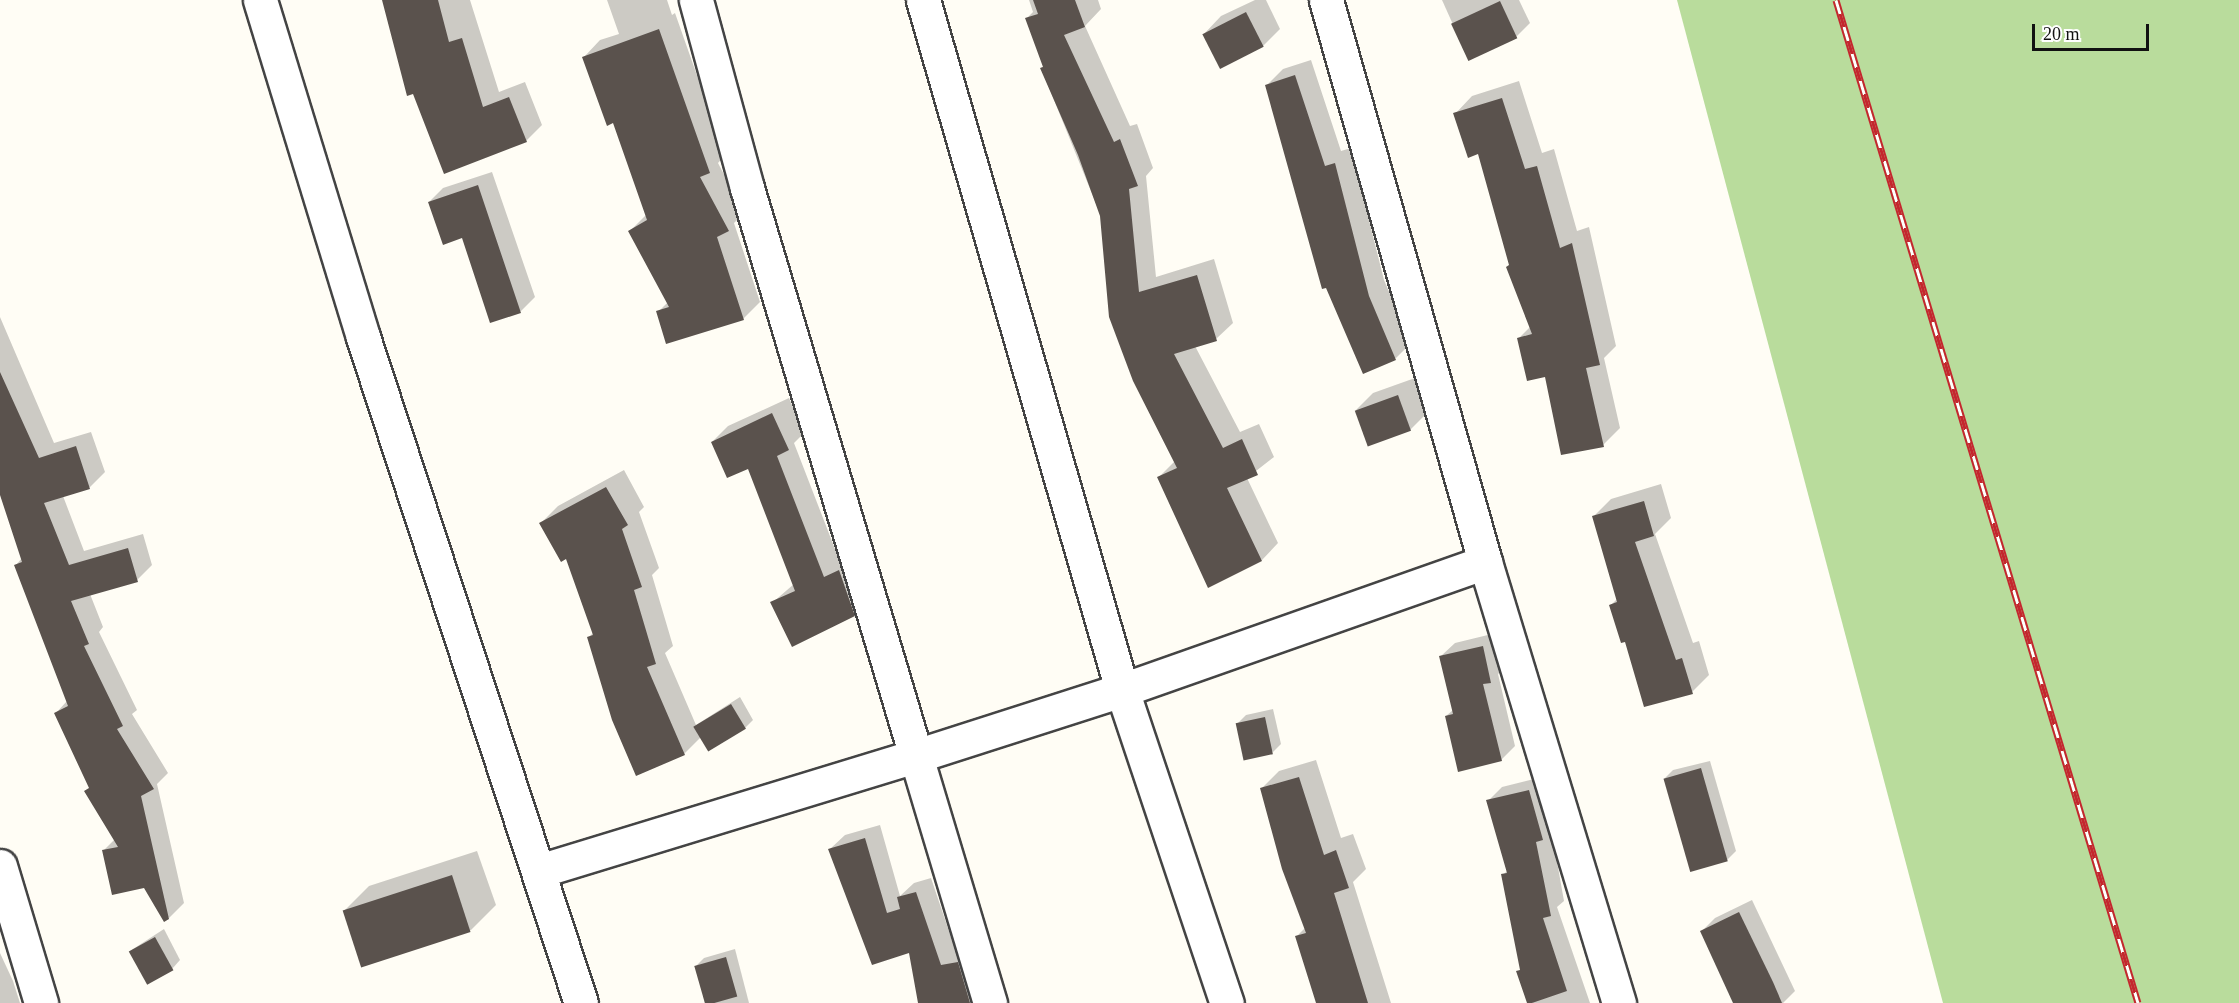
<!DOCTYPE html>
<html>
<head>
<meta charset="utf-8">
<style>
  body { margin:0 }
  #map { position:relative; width:2239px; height:1003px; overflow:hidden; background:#fffdf5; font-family:"Times New Roman",serif }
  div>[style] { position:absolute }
  .forest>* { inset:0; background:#b9dc9c }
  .shadow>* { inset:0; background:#0003 }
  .building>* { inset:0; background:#5a524d; transform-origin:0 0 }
  .roads { filter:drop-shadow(2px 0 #444) drop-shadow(-2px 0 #444) drop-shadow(0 2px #444) drop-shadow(0 -2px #444) }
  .street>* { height:33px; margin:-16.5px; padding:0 16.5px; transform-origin:16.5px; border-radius:16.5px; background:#fff }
  .rail>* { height:7px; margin-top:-3.5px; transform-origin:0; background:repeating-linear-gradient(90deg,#fff 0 14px,#c4262e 0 28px); box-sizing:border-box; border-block:2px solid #c4262e }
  span { translate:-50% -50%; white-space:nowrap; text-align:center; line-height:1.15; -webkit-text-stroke:6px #fff; paint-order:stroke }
  .scale { position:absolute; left:2032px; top:24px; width:117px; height:27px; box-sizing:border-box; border:3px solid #111; border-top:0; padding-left:8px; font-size:18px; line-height:21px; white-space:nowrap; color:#111; -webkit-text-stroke:4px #fff; paint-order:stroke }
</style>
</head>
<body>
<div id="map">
  <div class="forest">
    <i style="clip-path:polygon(1677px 0,2239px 0,2239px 1003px,1943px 1003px)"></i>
  </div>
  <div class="shadow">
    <i style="clip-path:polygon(384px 0,470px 0,499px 92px,525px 82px,542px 125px,526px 141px,444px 172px)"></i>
    <i style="clip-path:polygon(607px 0,667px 0,672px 15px,675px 13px,725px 155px,718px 163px,744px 213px,734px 223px,760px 302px,743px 319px,658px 312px,668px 302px,630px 231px,647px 214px,614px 121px,584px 57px,600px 40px,619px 34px)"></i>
    <i style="clip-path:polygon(1029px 0,1098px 0,1101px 9px,1085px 26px,1130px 126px,1137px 124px,1153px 168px,1146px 176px,1156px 277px,1214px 259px,1233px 323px,1216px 339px,1195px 346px,1240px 432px,1259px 424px,1274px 457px,1247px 478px,1278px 543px,1262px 560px,1159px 477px,1175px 461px,1101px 216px,1041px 68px,1044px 66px,1027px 18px,1033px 12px)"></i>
    <i style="clip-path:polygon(1255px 0,1266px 0,1280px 29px,1263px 46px,1204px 34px,1221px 16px)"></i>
    <i style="clip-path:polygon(1442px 0,1519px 0,1530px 23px,1516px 37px,1468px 58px)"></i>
    <i style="clip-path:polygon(1311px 60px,1341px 151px,1351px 148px,1384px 280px,1411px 343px,1396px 358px,1364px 372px,1267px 85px,1283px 69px)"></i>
    <i style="clip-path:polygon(1519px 81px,1542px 153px,1554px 149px,1577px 231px,1589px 227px,1616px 346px,1604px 358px,1620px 428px,1603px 445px,1519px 338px,1530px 327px,1479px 152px,1455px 114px,1472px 96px)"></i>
    <i style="clip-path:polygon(492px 172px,535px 297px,521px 311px,491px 321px,463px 236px,429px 202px,443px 188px)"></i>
    <i style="clip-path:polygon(0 317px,54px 443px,91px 432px,105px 472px,90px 487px,63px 496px,84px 551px,143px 534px,152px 565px,137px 580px,90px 594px,103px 627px,99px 632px,137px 710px,132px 714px,168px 773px,157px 784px,184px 903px,169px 918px,144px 887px,103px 851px,115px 839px,56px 713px,67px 701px,16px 565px,22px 558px,0 490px)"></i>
    <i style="clip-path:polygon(1415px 378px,1427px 413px,1410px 430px,1356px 410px,1373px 393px)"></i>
    <i style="clip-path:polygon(789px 398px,804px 433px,794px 443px,840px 562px,855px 555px,870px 599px,854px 615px,772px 603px,794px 584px,749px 467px,712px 442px,728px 426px)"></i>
    <i style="clip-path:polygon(624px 470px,644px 507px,639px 512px,659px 568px,652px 575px,673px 646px,665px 653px,696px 725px,740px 697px,753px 720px,745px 728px,701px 737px,684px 754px,589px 637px,593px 633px,567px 557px,541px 523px,558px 506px)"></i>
    <i style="clip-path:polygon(1661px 484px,1671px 518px,1655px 534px,1693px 643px,1699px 641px,1709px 675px,1692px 692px,1626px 640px,1611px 605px,1617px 599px,1594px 516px,1611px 499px)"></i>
    <i style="clip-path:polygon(1496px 633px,1504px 668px,1498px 674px,1515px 746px,1501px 760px,1446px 716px,1453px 710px,1441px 656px,1455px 643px)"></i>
    <i style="clip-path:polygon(1273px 709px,1281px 744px,1273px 752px,1238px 723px,1246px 715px)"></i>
    <i style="clip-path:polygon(1316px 760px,1341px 838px,1353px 834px,1366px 869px,1353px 882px,1391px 1003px,1327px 1003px,1297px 936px,1305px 928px,1262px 788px,1279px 771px)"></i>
    <i style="clip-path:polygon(1710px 761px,1736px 851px,1727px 860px,1664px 779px,1673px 770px)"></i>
    <i style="clip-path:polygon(1542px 777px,1564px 901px,1557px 907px,1590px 1003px,1533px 1003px,1518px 972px,1521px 969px,1503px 875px,1508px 870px,1488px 801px,1502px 787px)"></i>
    <i style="clip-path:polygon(880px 825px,900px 896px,914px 883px,931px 878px,956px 952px,972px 948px,994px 1003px,920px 1003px,910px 951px,830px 849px,845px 835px)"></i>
    <i style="clip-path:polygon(477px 851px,496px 905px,471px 930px,363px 966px,344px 911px,369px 886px)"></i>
    <i style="clip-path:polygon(1752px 900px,1795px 991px,1783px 1003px,1735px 1003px,1702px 931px,1715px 918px)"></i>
    <i style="clip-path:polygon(164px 929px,180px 960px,172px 969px,130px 951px)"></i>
    <i style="clip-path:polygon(735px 949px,749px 1003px,705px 1003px,696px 966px,704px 958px)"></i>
    <i style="clip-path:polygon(0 953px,13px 981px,20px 1003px,0 1003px)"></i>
  </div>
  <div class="building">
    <i style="clip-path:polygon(382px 0,438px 0,449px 42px,462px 38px,483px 107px,509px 97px,527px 142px,444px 174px,413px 94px,407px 96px)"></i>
    <i style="clip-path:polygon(1033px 0,1075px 0,1085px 27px,1064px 35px,1114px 142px,1120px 139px,1138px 186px,1129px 189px,1139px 292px,1197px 275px,1217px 341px,1174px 354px,1223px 448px,1242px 439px,1258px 475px,1227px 488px,1262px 561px,1208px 588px,1157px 477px,1177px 468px,1133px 381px,1109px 317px,1100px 216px,1078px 155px,1040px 68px,1043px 67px,1025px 18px,1038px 14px)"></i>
    <i style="left:1500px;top:1px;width:41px;height:54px;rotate:65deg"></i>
    <i style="left:1246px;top:12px;width:39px;height:49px;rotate:63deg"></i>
    <i style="clip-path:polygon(659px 29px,710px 173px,700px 177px,729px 231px,717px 237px,744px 320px,666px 344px,656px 311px,669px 307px,628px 231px,647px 220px,613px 123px,607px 126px,582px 57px)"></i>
    <i style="clip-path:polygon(1295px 75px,1325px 166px,1335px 163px,1369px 296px,1396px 360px,1363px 374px,1326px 288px,1322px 289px,1265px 85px)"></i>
    <i style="clip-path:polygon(1502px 98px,1525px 169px,1537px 166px,1560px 248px,1572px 243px,1600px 365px,1586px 368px,1604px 447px,1561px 455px,1545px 377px,1527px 381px,1517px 338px,1532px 334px,1506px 267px,1509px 265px,1478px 154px,1468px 158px,1453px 113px)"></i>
    <i style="clip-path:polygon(478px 185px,521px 313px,490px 323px,462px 238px,443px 245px,428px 202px)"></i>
    <i style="clip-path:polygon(0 372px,39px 458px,76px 446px,90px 489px,44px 503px,69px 565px,128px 548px,138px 582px,71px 601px,89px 644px,84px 646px,123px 726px,117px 729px,154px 789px,141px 796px,169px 919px,164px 922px,144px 888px,112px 895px,102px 850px,118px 847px,84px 791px,89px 788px,54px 713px,68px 706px,14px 565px,22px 562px,0 495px)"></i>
    <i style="left:1398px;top:395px;width:38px;height:46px;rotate:70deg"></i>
    <i style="clip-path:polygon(772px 413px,789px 450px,777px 456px,824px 577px,839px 570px,855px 616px,792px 647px,770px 602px,795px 591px,748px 469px,727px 478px,711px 442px)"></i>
    <i style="clip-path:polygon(606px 487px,628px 525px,622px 529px,642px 587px,634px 590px,656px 664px,647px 667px,685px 755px,636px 776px,612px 720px,587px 637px,593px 635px,566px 559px,561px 562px,539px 523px)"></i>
    <i style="clip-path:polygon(1644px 501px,1654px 536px,1635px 542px,1676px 660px,1682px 658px,1693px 694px,1644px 707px,1625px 642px,1621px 643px,1609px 605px,1617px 602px,1592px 516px)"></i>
    <i style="clip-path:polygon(1483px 646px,1491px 683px,1483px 684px,1502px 761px,1458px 772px,1445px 716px,1453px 714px,1439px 656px)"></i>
    <i style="left:731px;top:704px;width:29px;height:44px;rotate:59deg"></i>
    <i style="left:1265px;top:717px;width:38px;height:30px;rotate:78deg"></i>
    <i style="left:1701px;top:768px;width:97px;height:39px;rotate:74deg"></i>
    <i style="clip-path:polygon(1299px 777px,1324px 855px,1336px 850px,1349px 888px,1334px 893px,1368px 1003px,1316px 1003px,1295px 936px,1306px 933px,1282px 869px,1260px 788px)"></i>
    <i style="clip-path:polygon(1529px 790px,1543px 840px,1536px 842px,1551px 916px,1543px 918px,1567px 991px,1532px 1003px,1527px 1003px,1516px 971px,1520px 970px,1501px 874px,1507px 873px,1486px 800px)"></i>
    <i style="clip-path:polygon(865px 838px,887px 913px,900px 909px,897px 897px,916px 892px,941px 965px,958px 962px,970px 1003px,918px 1003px,909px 953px,872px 965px,828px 849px)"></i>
    <i style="left:452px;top:875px;width:60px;height:115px;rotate:72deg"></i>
    <i style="clip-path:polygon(1739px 912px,1773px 982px,1782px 1003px,1733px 1003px,1700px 931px)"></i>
    <i style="left:155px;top:937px;width:38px;height:30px;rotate:61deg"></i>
    <i style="left:726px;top:957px;width:41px;height:33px;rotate:74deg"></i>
  </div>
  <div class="roads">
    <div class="street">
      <i style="left:260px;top:0;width:352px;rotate:73deg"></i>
      <i style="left:363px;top:337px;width:701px;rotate:71.88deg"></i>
      <i style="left:923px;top:0;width:718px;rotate:73.91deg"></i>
      <i style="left:1122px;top:690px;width:330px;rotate:71.5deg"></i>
      <i style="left:1326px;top:0;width:584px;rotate:74.2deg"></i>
      <i style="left:1485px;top:562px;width:461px;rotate:73.1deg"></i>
      <i style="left:0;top:866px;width:143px;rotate:73.3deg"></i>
      <i style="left:539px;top:871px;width:394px;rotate:-17deg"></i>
      <i style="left:916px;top:756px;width:593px;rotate:-106.57deg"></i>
      <i style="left:747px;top:188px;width:195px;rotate:-105.2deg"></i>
      <i style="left:990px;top:1003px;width:258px;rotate:-106.7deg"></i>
      <i style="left:916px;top:756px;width:216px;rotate:-17.8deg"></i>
      <i style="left:1122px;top:690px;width:385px;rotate:-19.4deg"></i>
    </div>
  </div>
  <div class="rail">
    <i style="left:1836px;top:0;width:1047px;rotate:73.24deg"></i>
  </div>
  <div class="scale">20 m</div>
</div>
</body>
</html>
